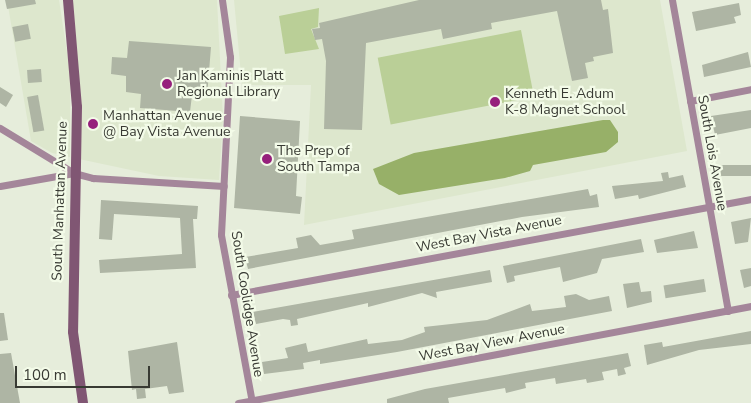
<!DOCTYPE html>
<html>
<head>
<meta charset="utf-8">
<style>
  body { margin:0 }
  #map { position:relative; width:751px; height:403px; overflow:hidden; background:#e6eddb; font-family:"Nunito Sans",sans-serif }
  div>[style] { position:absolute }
  .built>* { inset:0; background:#dde7cd }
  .green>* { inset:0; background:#bacf97; transform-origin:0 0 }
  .water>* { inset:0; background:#97b068 }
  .building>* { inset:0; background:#aeb5a4; transform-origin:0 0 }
  .street>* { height:7px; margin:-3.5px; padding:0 3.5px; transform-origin:3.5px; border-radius:3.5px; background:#a4869a }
  .secondary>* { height:10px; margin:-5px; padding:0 5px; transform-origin:5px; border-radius:5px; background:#805673 }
  .dots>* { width:14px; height:14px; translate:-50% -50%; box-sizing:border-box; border:2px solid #f3fbe8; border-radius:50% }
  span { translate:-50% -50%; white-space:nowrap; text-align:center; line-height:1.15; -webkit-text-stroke:4.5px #f3fbe8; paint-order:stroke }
  .poi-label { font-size:14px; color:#383a33 }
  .left { translate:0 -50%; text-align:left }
  .street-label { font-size:14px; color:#383a33 }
  .scale { position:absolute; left:15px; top:366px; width:135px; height:22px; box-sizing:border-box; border:2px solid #383a33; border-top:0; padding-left:6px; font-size:15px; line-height:18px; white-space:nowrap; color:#383a33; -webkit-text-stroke:4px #f3fbe8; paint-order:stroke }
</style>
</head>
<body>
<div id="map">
  <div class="built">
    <i style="clip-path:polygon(7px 0,59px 0,70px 72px,70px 157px,52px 153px,31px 141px)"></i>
    <i style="clip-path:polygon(68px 0,217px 0,223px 118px,219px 180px,159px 176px,79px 159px,79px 71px)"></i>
    <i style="clip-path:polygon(234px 0,660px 0,687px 151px,304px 225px,311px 85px,242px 85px)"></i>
  </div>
  <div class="green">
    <i style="clip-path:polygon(319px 8px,318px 27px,311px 29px,319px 49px,285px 54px,279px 16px)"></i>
    <i style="left:521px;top:30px;width:68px;height:146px;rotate:79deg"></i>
  </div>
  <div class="water">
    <i style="clip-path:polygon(603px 120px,610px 120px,618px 132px,618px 142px,606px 152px,533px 165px,530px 171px,505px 178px,399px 195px,379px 184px,373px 169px,414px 153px)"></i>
  </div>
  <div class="building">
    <i style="clip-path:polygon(5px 0,35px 0,36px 4px,7px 9px)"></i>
    <i style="clip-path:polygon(419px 0,601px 0,603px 10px,608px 9px,613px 53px,593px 57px,594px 61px,585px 63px,588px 78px,572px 81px,557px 11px,491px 23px,492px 29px,443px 39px,441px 29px,366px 43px,362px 130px,324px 129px,326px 61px,322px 39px,315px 40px,312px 29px,320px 28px,319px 23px)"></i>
    <i style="clip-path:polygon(739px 3px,741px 15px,734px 17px,736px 23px,696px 31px,692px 12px)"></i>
    <i style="left:28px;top:24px;width:15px;height:16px;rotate:79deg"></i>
    <i style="clip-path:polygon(129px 41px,211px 47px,207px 97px,192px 95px,190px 112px,140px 108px,141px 94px,126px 92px,126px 76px,111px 74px,112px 57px,127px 58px)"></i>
    <i style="clip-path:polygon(748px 52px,751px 67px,704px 77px,702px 65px)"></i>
    <i style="left:41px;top:69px;width:13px;height:14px;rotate:86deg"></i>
    <i style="clip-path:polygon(0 87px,13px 95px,6px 107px,0 103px)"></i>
    <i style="left:38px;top:95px;width:36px;height:11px;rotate:80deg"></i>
    <i style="clip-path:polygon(751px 110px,751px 128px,715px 135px,711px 116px)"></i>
    <i style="clip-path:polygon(240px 116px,300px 121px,296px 196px,302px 197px,300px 214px,234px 208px)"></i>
    <i style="left:751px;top:165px;width:11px;height:31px;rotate:90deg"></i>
    <i style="clip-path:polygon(668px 172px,669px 178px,683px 175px,686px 187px,639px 199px,638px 195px,615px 199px,612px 186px,663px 181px,661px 173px)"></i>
    <i style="clip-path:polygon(588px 189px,590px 196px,597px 194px,599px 207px,522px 217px,248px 269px,245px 257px,298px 248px,296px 238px,311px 235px,320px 245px,354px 239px,352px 230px)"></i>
    <i style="clip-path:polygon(101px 200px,198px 206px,197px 219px,193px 219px,196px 268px,100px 273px,99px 260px,182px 254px,180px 218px,114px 214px,112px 240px,99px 239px)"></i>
    <i style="clip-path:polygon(751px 218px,748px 242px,735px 244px,731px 222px)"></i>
    <i style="clip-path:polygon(694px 231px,698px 248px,657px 253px,654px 240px)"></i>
    <i style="clip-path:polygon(641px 239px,644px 252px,602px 259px,597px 273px,563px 282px,560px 267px,514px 276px,515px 281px,507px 283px,503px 266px)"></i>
    <i style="clip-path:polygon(751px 268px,751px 286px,744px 288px,740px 270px)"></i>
    <i style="clip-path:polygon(490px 270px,492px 282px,436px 292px,437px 298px,422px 293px,368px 307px,368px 303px,297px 319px,298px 325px,291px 326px,290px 320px,283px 319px,256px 324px,253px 312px)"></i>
    <i style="left:704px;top:279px;width:13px;height:41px;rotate:81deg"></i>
    <i style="clip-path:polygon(639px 282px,641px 292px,651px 291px,652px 302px,627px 308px,623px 284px)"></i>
    <i style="clip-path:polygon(576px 294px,589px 300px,609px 296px,612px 311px,397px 352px,320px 364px,320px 360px,303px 363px,304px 369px,264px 374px,262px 362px,288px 358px,285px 348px,306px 343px,308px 352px,367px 339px,368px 344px,402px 340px,425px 332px,424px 327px,487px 320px,530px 304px,532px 311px,566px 307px,564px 296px)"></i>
    <i style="clip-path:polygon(0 313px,4px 313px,8px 340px,0 341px)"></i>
    <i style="clip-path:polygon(751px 331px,751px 344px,699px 350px,647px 365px,644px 345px,662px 342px,663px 347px)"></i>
    <i style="clip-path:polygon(177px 342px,184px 392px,169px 394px,167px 386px,145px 389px,146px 398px,137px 399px,136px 389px,132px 390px,128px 351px)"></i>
    <i style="clip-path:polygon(11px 353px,20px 403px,0 403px,0 354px)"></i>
    <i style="clip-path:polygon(628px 353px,631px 366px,624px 368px,626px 374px,618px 376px,617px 369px,602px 372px,604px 380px,587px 383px,586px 379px,556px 384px,555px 378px,525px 383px,526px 388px,506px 393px,505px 388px,448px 398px,449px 403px,387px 403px,387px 399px,425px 389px)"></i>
  </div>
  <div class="street">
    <i style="left:222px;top:0;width:58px;rotate:82deg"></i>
    <i style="left:230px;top:57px;width:178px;rotate:92.9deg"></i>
    <i style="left:221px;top:235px;width:171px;rotate:79.5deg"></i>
    <i style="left:672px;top:0;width:316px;rotate:79.8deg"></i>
    <i style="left:690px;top:101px;width:62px;rotate:-11.1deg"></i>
    <i style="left:0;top:128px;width:87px;rotate:31.3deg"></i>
    <i style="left:0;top:186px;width:75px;rotate:-10deg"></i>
    <i style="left:74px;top:173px;width:20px;rotate:15deg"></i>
    <i style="left:93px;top:178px;width:131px;rotate:3.5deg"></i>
    <i style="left:231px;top:295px;width:529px;rotate:-10.46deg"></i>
    <i style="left:238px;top:403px;width:522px;rotate:-10.71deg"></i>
  </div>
  <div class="secondary">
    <i style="left:68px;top:0;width:107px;rotate:85.2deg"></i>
    <i style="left:77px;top:107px;width:225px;rotate:91deg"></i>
    <i style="left:73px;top:332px;width:72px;rotate:82deg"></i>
  </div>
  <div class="dots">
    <i style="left:167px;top:84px;background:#96207c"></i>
    <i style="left:495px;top:102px;background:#96207c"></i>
    <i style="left:93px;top:124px;background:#96207c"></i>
    <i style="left:267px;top:159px;background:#96207c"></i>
  </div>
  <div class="poi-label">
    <span class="left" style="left:177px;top:84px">Jan Kaminis Platt<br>Regional Library</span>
    <span class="left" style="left:505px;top:102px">Kenneth E. Adum<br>K-8 Magnet School</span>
    <span class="left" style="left:103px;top:124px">Manhattan Avenue<br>@ Bay Vista Avenue</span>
    <span class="left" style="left:277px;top:159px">The Prep of<br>South Tampa</span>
  </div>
  <div class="street-label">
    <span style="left:712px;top:153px;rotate:80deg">South Lois Avenue</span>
    <span style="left:60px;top:201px;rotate:-88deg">South Manhattan Avenue</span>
    <span style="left:489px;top:234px;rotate:-11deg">West Bay Vista Avenue</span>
    <span style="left:247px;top:304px;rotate:81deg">South Coolidge Avenue</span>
    <span style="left:492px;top:343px;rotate:-11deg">West Bay View Avenue</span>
  </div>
  <div class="scale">100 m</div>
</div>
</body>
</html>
